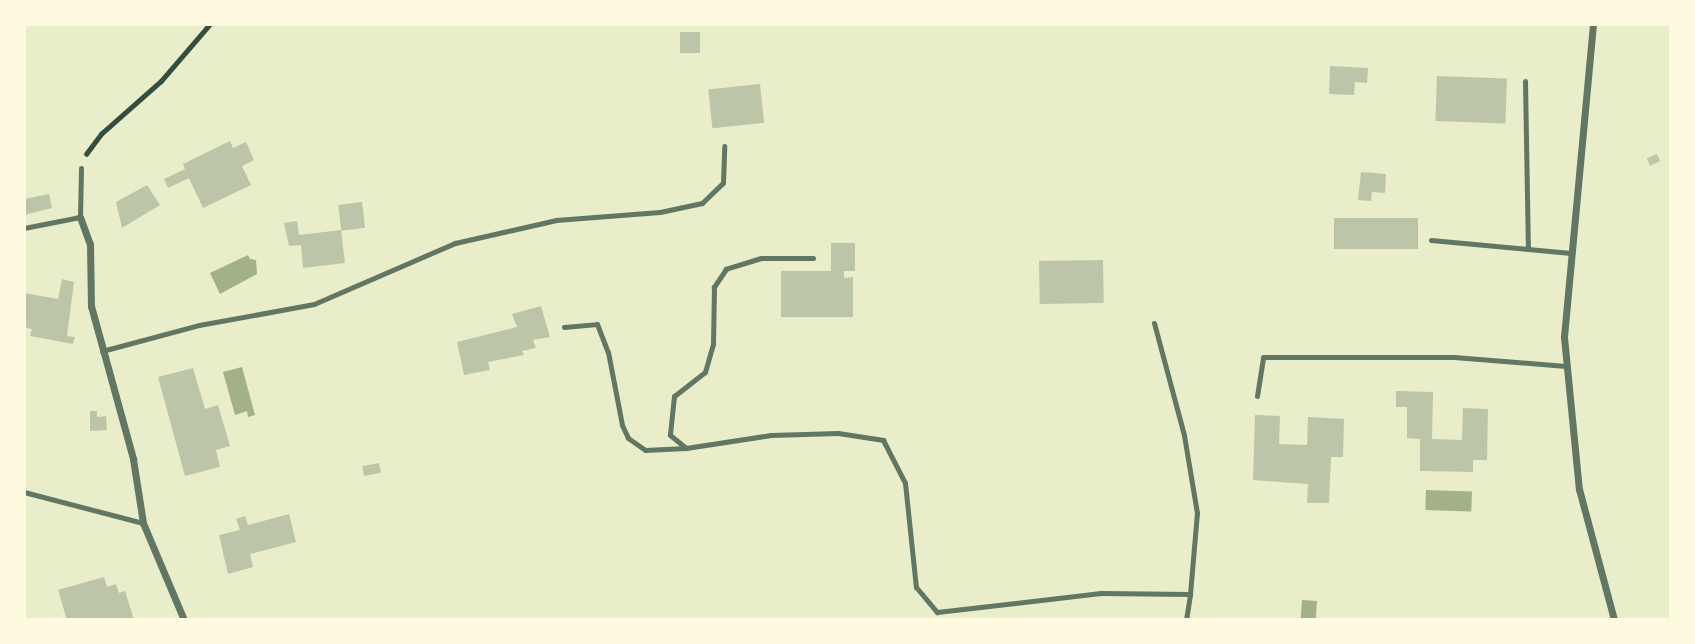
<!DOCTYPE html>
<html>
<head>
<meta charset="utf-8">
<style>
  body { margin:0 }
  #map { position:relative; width:1695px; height:644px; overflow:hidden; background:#e9edc9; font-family:"DM Sans",sans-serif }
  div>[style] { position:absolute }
  .water>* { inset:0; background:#a3b18a; transform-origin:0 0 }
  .building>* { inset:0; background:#bcc5a7; transform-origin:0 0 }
  .path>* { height:4.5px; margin:-2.25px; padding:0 2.25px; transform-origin:2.25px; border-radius:2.25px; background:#344e41 }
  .service>* { height:5px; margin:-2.5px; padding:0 2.5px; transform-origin:2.5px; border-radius:2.5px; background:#617663 }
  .minor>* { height:7px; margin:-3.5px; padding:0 3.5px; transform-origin:3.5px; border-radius:3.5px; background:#617663 }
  span { translate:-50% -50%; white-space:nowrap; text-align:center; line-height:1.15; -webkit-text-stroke:6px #fefae0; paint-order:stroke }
  .frame { position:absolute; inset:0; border:26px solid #fefae0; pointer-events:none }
</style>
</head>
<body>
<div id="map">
  <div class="water">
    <i style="clip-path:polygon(248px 255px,250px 259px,256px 260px,257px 274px,220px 294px,210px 273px)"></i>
    <i style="clip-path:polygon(242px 367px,255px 415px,248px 417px,247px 411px,235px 415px,223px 372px)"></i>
    <i style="left:1426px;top:490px;width:46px;height:20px;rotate:2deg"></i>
    <i style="left:1302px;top:600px;width:15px;height:19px;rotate:4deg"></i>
  </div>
  <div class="building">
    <i style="left:680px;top:32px;width:20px;height:21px"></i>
    <i style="clip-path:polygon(1330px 66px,1368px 68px,1367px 83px,1355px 82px,1354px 95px,1329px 94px)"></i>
    <i style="left:1437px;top:76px;width:70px;height:45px;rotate:2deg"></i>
    <i style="left:760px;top:84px;width:39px;height:52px;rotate:84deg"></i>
    <i style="clip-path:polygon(230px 141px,233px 148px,246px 142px,254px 160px,242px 166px,251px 185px,203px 208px,189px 178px,168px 188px,164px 179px,185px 169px,183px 164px)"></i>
    <i style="left:1657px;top:154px;width:8px;height:11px;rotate:67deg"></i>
    <i style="clip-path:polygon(1361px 172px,1386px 174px,1385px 193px,1372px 192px,1371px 201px,1358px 200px)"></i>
    <i style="clip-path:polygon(147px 185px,160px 205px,122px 228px,116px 202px)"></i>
    <i style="clip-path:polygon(49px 194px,52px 208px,24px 215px,24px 199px)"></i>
    <i style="left:362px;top:202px;width:26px;height:24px;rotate:83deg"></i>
    <i style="left:1334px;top:218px;width:84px;height:31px"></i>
    <i style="clip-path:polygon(297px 221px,299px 235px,341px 230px,345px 263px,303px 268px,301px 245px,289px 246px,284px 223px)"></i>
    <i style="clip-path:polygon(831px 243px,855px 243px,855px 271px,844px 271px,844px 278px,853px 277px,853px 317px,781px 317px,781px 271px,831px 271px)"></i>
    <i style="left:1103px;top:260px;width:43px;height:64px;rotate:89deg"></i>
    <i style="clip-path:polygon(62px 279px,74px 282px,67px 336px,75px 337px,73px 344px,30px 336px,32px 329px,24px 327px,24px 293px,58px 299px)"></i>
    <i style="clip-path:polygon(541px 306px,550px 337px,533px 340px,536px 348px,522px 351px,524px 355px,488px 362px,490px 370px,464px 375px,457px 342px,517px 327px,512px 314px)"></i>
    <i style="clip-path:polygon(193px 368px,205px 409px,218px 405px,230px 446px,216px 450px,220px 467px,185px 476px,158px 377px)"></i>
    <i style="clip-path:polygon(1396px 391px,1433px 392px,1432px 439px,1462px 440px,1463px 408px,1488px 409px,1487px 460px,1473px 460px,1473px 472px,1420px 471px,1420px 439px,1407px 438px,1407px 407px,1396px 407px)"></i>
    <i style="clip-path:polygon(90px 411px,97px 411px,97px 417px,106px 416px,107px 430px,90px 431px)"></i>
    <i style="clip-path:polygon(1255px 415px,1280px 416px,1279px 444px,1307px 445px,1308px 417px,1344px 419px,1343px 457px,1331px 457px,1329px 503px,1307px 503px,1308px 484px,1253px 480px)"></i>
    <i style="left:379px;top:463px;width:10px;height:17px;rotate:79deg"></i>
    <i style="clip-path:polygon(289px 514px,296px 542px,250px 554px,253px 567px,228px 574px,219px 535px,240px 530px,236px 519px,245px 516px,248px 525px)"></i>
    <i style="clip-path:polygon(104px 577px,107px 587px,116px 584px,119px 593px,125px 591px,134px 620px,67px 620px,58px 590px)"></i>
  </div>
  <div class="path">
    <i style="left:86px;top:154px;width:25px;rotate:-53deg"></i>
    <i style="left:101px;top:134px;width:80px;rotate:-41.5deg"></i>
    <i style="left:161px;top:81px;width:75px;rotate:-49.3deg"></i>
  </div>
  <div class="service">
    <i style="left:1525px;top:81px;width:168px;rotate:89deg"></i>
    <i style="left:1528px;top:249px;width:43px;rotate:5.3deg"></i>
    <i style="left:24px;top:228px;width:57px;rotate:-11.1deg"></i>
    <i style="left:80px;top:217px;width:49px;rotate:-88.8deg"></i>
    <i style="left:1431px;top:240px;width:97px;rotate:5.3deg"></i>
    <i style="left:813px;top:258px;width:52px;rotate:180deg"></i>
    <i style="left:761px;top:258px;width:37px;rotate:163deg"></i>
    <i style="left:726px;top:269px;width:22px;rotate:124deg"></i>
    <i style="left:714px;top:287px;width:57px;rotate:91deg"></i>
    <i style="left:713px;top:344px;width:29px;rotate:106deg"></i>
    <i style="left:705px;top:372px;width:39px;rotate:142deg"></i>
    <i style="left:674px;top:396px;width:39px;rotate:96deg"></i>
    <i style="left:670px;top:435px;width:21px;rotate:39deg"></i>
    <i style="left:686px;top:448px;width:86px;rotate:-8.7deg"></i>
    <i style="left:771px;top:435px;width:67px;rotate:-1.7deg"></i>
    <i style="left:838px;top:433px;width:46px;rotate:8.8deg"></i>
    <i style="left:883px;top:440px;width:48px;rotate:62.9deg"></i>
    <i style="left:905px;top:483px;width:105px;rotate:84deg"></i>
    <i style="left:916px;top:587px;width:33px;rotate:50deg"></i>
    <i style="left:937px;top:612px;width:165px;rotate:-6.6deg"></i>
    <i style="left:1101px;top:593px;width:89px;rotate:0.6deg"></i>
    <i style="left:1190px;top:594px;width:81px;rotate:-85.1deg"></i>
    <i style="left:1197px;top:513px;width:79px;rotate:-99.5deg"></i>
    <i style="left:1184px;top:435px;width:116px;rotate:-105deg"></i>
    <i style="left:564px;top:327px;width:33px;rotate:-5deg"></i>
    <i style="left:597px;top:324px;width:30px;rotate:69deg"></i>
    <i style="left:608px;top:352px;width:74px;rotate:79.1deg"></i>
    <i style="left:622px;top:425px;width:14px;rotate:65deg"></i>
    <i style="left:628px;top:438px;width:21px;rotate:35deg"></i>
    <i style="left:645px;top:450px;width:41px;rotate:-2.8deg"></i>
    <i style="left:102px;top:351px;width:100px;rotate:-15deg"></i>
    <i style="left:199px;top:325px;width:117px;rotate:-10.3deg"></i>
    <i style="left:314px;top:304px;width:154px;rotate:-23.4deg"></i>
    <i style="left:455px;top:243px;width:104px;rotate:-12.8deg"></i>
    <i style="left:556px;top:220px;width:104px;rotate:-4.4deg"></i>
    <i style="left:660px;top:212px;width:43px;rotate:-12.1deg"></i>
    <i style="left:702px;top:203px;width:29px;rotate:-44deg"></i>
    <i style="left:723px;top:183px;width:37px;rotate:-88deg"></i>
    <i style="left:1257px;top:396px;width:39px;rotate:-81deg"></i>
    <i style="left:1263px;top:357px;width:191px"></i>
    <i style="left:1454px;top:357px;width:112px;rotate:4.6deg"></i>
    <i style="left:24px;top:492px;width:123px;rotate:14.6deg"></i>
    <i style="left:1186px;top:620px;width:26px;rotate:-81deg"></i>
  </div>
  <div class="minor">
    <i style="left:1593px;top:24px;width:314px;rotate:95.3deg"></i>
    <i style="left:1564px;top:337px;width:153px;rotate:84.4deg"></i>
    <i style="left:1579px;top:489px;width:136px;rotate:75deg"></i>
    <i style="left:80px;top:217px;width:29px;rotate:70deg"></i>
    <i style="left:90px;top:244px;width:62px;rotate:89.1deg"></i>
    <i style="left:91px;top:306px;width:159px;rotate:74.6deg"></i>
    <i style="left:133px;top:459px;width:65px;rotate:81.1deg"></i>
    <i style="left:143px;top:523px;width:105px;rotate:67.1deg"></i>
  </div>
  <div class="frame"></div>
</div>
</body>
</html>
